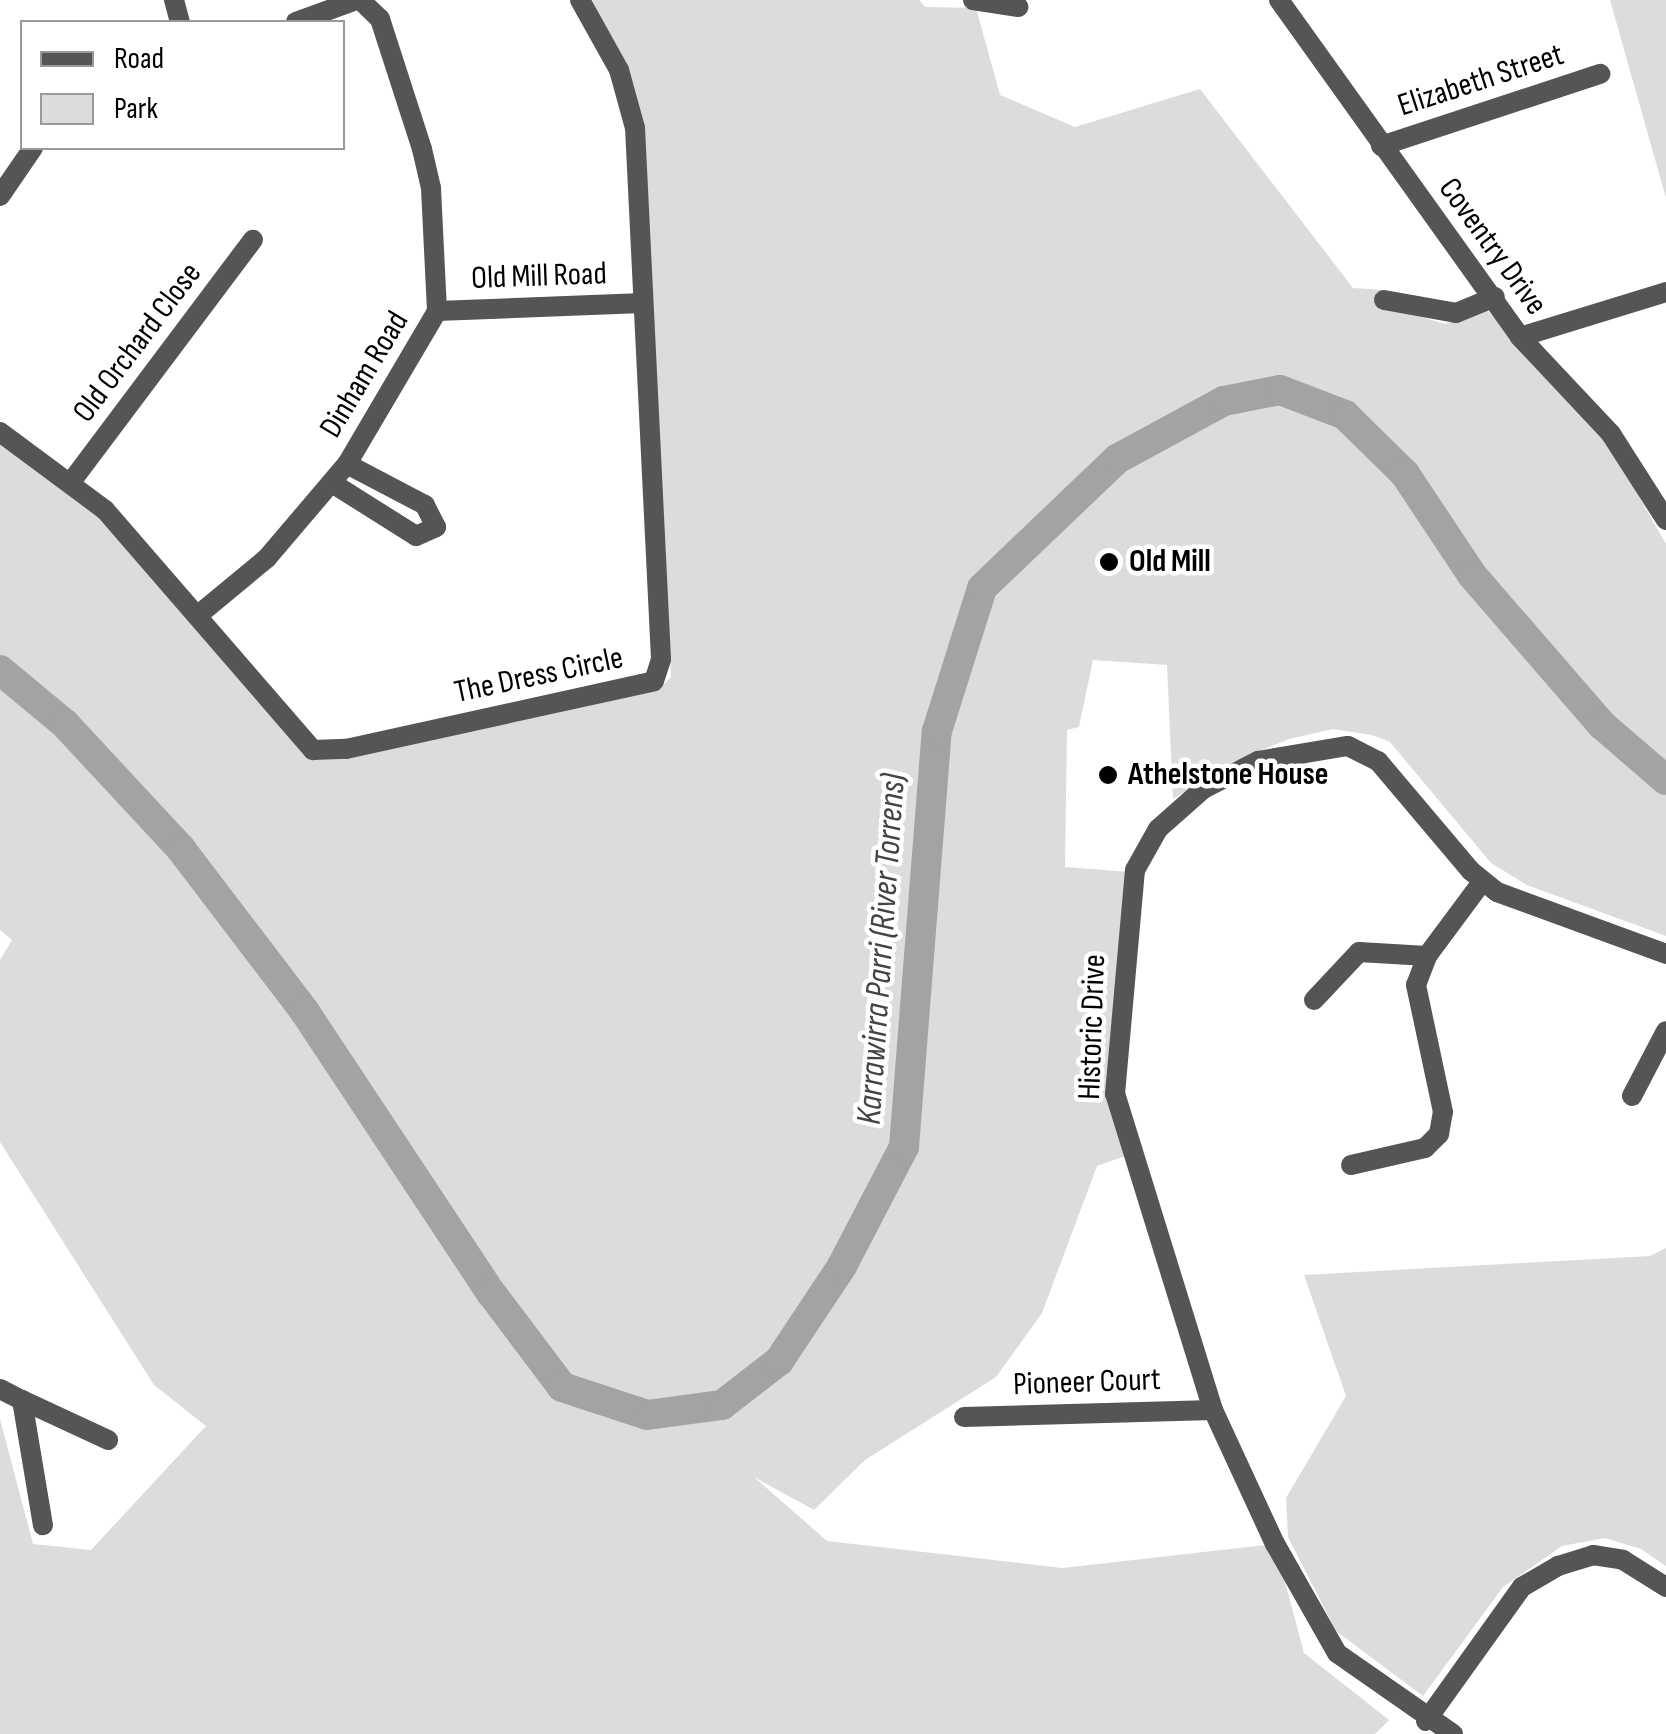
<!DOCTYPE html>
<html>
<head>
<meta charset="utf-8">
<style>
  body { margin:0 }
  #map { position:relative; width:1666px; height:1734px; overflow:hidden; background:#fff; font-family:"Sofia Sans Condensed",sans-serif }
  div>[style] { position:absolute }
  .green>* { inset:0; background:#dcdcdc }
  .river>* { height:30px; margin:-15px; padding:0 15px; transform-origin:15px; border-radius:15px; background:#a3a3a3 }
  .minor>* { height:20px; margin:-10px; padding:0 10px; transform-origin:10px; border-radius:10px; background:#555 }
  .dots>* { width:28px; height:28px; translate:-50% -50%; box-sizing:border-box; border:5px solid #fff; border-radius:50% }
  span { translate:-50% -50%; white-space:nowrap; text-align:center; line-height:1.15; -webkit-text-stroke:9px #fff; paint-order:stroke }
  .street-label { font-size:32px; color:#000 }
  .poi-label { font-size:32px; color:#000; font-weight:700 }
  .left { translate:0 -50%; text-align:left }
  .water-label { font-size:35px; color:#444; font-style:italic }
  .legend { position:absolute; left:20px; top:20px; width:325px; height:130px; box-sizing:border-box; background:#fff; border:2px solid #999; margin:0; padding:12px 18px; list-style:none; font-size:30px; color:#000 }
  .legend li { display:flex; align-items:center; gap:20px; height:50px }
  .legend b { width:50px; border:2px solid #999 }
</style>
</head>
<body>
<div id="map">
  <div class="green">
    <i style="clip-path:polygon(592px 0,919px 0,925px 7px,976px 8px,1000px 95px,1075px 127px,1200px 89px,1353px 288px,1385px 290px,1384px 306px,1445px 324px,1487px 310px,1610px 446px,1666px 544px,1666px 936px,1527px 885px,1491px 863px,1390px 742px,1372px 735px,1333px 729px,1289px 739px,1228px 764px,1173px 799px,1167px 665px,1093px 660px,1079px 727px,1067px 730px,1065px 867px,1130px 872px,1115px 1003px,1128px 1155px,1097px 1166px,1042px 1313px,996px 1377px,865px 1460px,814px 1510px,754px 1477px,827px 1541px,1063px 1568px,1275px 1544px,1304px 1653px,1389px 1720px,1375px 1734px,0 1734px,0 1419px,33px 1544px,91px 1550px,206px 1426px,154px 1385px,0 1142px,0 960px,12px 940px,0 930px,0 436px,68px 485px,321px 759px,659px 689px,671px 677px,670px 644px,641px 123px,634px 86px)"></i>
    <i style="clip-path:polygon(1610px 0,1666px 0,1666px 198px)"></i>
    <i style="clip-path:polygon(1666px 1248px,1666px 1566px,1641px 1549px,1605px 1538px,1562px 1546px,1503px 1587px,1423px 1696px,1336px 1631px,1288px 1537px,1286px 1498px,1346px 1396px,1304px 1275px,1650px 1256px)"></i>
  </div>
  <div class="river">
    <i style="left:0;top:670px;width:85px;rotate:39.7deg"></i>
    <i style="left:65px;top:724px;width:171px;rotate:47.1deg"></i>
    <i style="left:181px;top:849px;width:205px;rotate:52.7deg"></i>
    <i style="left:305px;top:1012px;width:338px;rotate:56.5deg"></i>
    <i style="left:492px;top:1294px;width:116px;rotate:53deg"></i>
    <i style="left:562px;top:1387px;width:89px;rotate:18.2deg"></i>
    <i style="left:647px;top:1415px;width:76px;rotate:-7.6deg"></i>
    <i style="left:722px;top:1405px;width:72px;rotate:-37.7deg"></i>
    <i style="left:779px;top:1361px;width:114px;rotate:-56.4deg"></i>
    <i style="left:842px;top:1266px;width:134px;rotate:-62.5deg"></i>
    <i style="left:904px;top:1147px;width:417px;rotate:-85.5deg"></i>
    <i style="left:937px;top:731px;width:150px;rotate:-72.5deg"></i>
    <i style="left:982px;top:588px;width:187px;rotate:-43.7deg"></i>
    <i style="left:1117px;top:459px;width:122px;rotate:-28.5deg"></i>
    <i style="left:1224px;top:401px;width:57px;rotate:-11.1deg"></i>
    <i style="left:1280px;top:390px;width:70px;rotate:21deg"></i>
    <i style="left:1345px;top:415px;width:84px;rotate:44.5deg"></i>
    <i style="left:1405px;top:474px;width:121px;rotate:56.4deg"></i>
    <i style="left:1472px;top:575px;width:198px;rotate:49.1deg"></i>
    <i style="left:1602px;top:725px;width:84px;rotate:40.7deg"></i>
  </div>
  <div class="minor">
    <i style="left:174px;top:0;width:23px;rotate:75deg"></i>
    <i style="left:973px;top:0;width:46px;rotate:8.8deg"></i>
    <i style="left:1279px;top:0;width:414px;rotate:54.4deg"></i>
    <i style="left:1520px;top:337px;width:133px;rotate:46.8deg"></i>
    <i style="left:1611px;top:434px;width:102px;rotate:57.4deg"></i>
    <i style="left:296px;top:22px;width:64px;rotate:-20.1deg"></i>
    <i style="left:1381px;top:146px;width:231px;rotate:-18.2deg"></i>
    <i style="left:0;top:196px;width:58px;rotate:-55.5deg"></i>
    <i style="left:1384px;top:300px;width:73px;rotate:10.2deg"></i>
    <i style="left:1456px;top:313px;width:42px;rotate:-22.3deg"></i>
    <i style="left:437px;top:311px;width:206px;rotate:-2.2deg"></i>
    <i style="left:1520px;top:337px;width:153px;rotate:-17.1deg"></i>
    <i style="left:0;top:432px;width:131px;rotate:36.6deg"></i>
    <i style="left:105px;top:510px;width:318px;rotate:49.1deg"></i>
    <i style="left:313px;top:750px;width:33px;rotate:-2deg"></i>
    <i style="left:346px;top:749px;width:315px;rotate:-12.4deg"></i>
    <i style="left:654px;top:681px;width:23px;rotate:-72deg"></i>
    <i style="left:661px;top:659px;width:532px;rotate:-92.8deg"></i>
    <i style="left:635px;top:128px;width:60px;rotate:-105.4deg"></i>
    <i style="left:619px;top:70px;width:80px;rotate:-119.1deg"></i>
    <i style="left:71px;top:482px;width:303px;rotate:-53.1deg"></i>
    <i style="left:332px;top:483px;width:99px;rotate:32.2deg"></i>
    <i style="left:416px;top:536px;width:22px;rotate:-24deg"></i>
    <i style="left:436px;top:527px;width:25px;rotate:-117deg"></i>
    <i style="left:425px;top:505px;width:88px;rotate:-152.3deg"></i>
    <i style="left:197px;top:616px;width:91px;rotate:-39.6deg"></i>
    <i style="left:267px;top:558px;width:123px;rotate:-49.6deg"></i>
    <i style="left:347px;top:464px;width:178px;rotate:-59.5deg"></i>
    <i style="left:437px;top:311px;width:123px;rotate:-92.8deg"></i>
    <i style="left:431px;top:188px;width:40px;rotate:-103deg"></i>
    <i style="left:422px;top:149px;width:137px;rotate:-107.9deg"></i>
    <i style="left:380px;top:19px;width:28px;rotate:-136deg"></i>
    <i style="left:1314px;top:1000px;width:66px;rotate:-46.8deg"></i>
    <i style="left:1359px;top:952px;width:68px;rotate:3.4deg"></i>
    <i style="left:1632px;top:1096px;width:73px;rotate:-62.4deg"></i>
    <i style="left:1351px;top:1165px;width:76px;rotate:-12.9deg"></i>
    <i style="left:1425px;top:1148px;width:20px;rotate:-45deg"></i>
    <i style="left:1439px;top:1134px;width:22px;rotate:-80deg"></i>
    <i style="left:1443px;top:1112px;width:130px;rotate:-102deg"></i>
    <i style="left:1416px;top:985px;width:31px;rotate:-69deg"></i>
    <i style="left:1427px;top:956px;width:92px;rotate:-53.4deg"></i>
    <i style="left:0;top:1389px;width:25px;rotate:27deg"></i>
    <i style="left:22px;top:1400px;width:127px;rotate:80.5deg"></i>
    <i style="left:22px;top:1400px;width:95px;rotate:24.9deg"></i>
    <i style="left:964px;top:1417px;width:249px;rotate:-1.6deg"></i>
    <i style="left:1426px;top:1721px;width:165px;rotate:-54.4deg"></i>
    <i style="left:1522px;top:1587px;width:42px;rotate:-30.3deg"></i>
    <i style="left:1558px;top:1566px;width:37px;rotate:-17deg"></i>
    <i style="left:1593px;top:1555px;width:30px;rotate:9deg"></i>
    <i style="left:1623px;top:1560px;width:51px;rotate:32.1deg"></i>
    <i style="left:1453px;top:1734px;width:141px;rotate:-145.1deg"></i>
    <i style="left:1337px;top:1653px;width:125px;rotate:-119.6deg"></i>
    <i style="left:1275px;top:1544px;width:148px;rotate:-114.8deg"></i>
    <i style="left:1213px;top:1410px;width:331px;rotate:-107.2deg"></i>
    <i style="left:1115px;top:1094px;width:225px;rotate:-84.9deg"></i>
    <i style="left:1135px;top:870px;width:47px;rotate:-60.7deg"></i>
    <i style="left:1158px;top:829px;width:60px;rotate:-41.6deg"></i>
    <i style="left:1203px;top:789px;width:62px;rotate:-27deg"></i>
    <i style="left:1258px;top:761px;width:91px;rotate:-9.5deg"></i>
    <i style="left:1348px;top:746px;width:34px;rotate:27deg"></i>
    <i style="left:1378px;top:761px;width:144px;rotate:49.8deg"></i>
    <i style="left:1471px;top:871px;width:33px;rotate:39deg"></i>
    <i style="left:1497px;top:892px;width:180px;rotate:20.1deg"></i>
  </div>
  <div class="dots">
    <i style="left:1109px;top:562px;background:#000"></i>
    <i style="left:1108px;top:775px;background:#000"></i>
  </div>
  <div class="street-label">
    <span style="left:1481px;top:81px;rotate:-18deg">Elizabeth Street</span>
    <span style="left:1492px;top:247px;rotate:54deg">Coventry Drive</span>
    <span style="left:539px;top:277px;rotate:-2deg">Old Mill Road</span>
    <span style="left:138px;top:343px;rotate:-53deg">Old Orchard Close</span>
    <span style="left:365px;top:375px;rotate:-59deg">Dinham Road</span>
    <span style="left:539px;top:676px;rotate:-12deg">The Dress Circle</span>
    <span style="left:1093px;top:1027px;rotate:-88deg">Historic Drive</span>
    <span style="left:1087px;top:1383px;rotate:-2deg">Pioneer Court</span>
  </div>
  <div class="poi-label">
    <span class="left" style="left:1129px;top:562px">Old Mill</span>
    <span class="left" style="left:1128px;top:775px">Athelstone House</span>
  </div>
  <div class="water-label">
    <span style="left:882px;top:949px;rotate:-86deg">Karrawirra Parri (River Torrens)</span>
  </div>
  <ul class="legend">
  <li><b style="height:12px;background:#555"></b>Road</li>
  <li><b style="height:28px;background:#dcdcdc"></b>Park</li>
  </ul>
</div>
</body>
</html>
